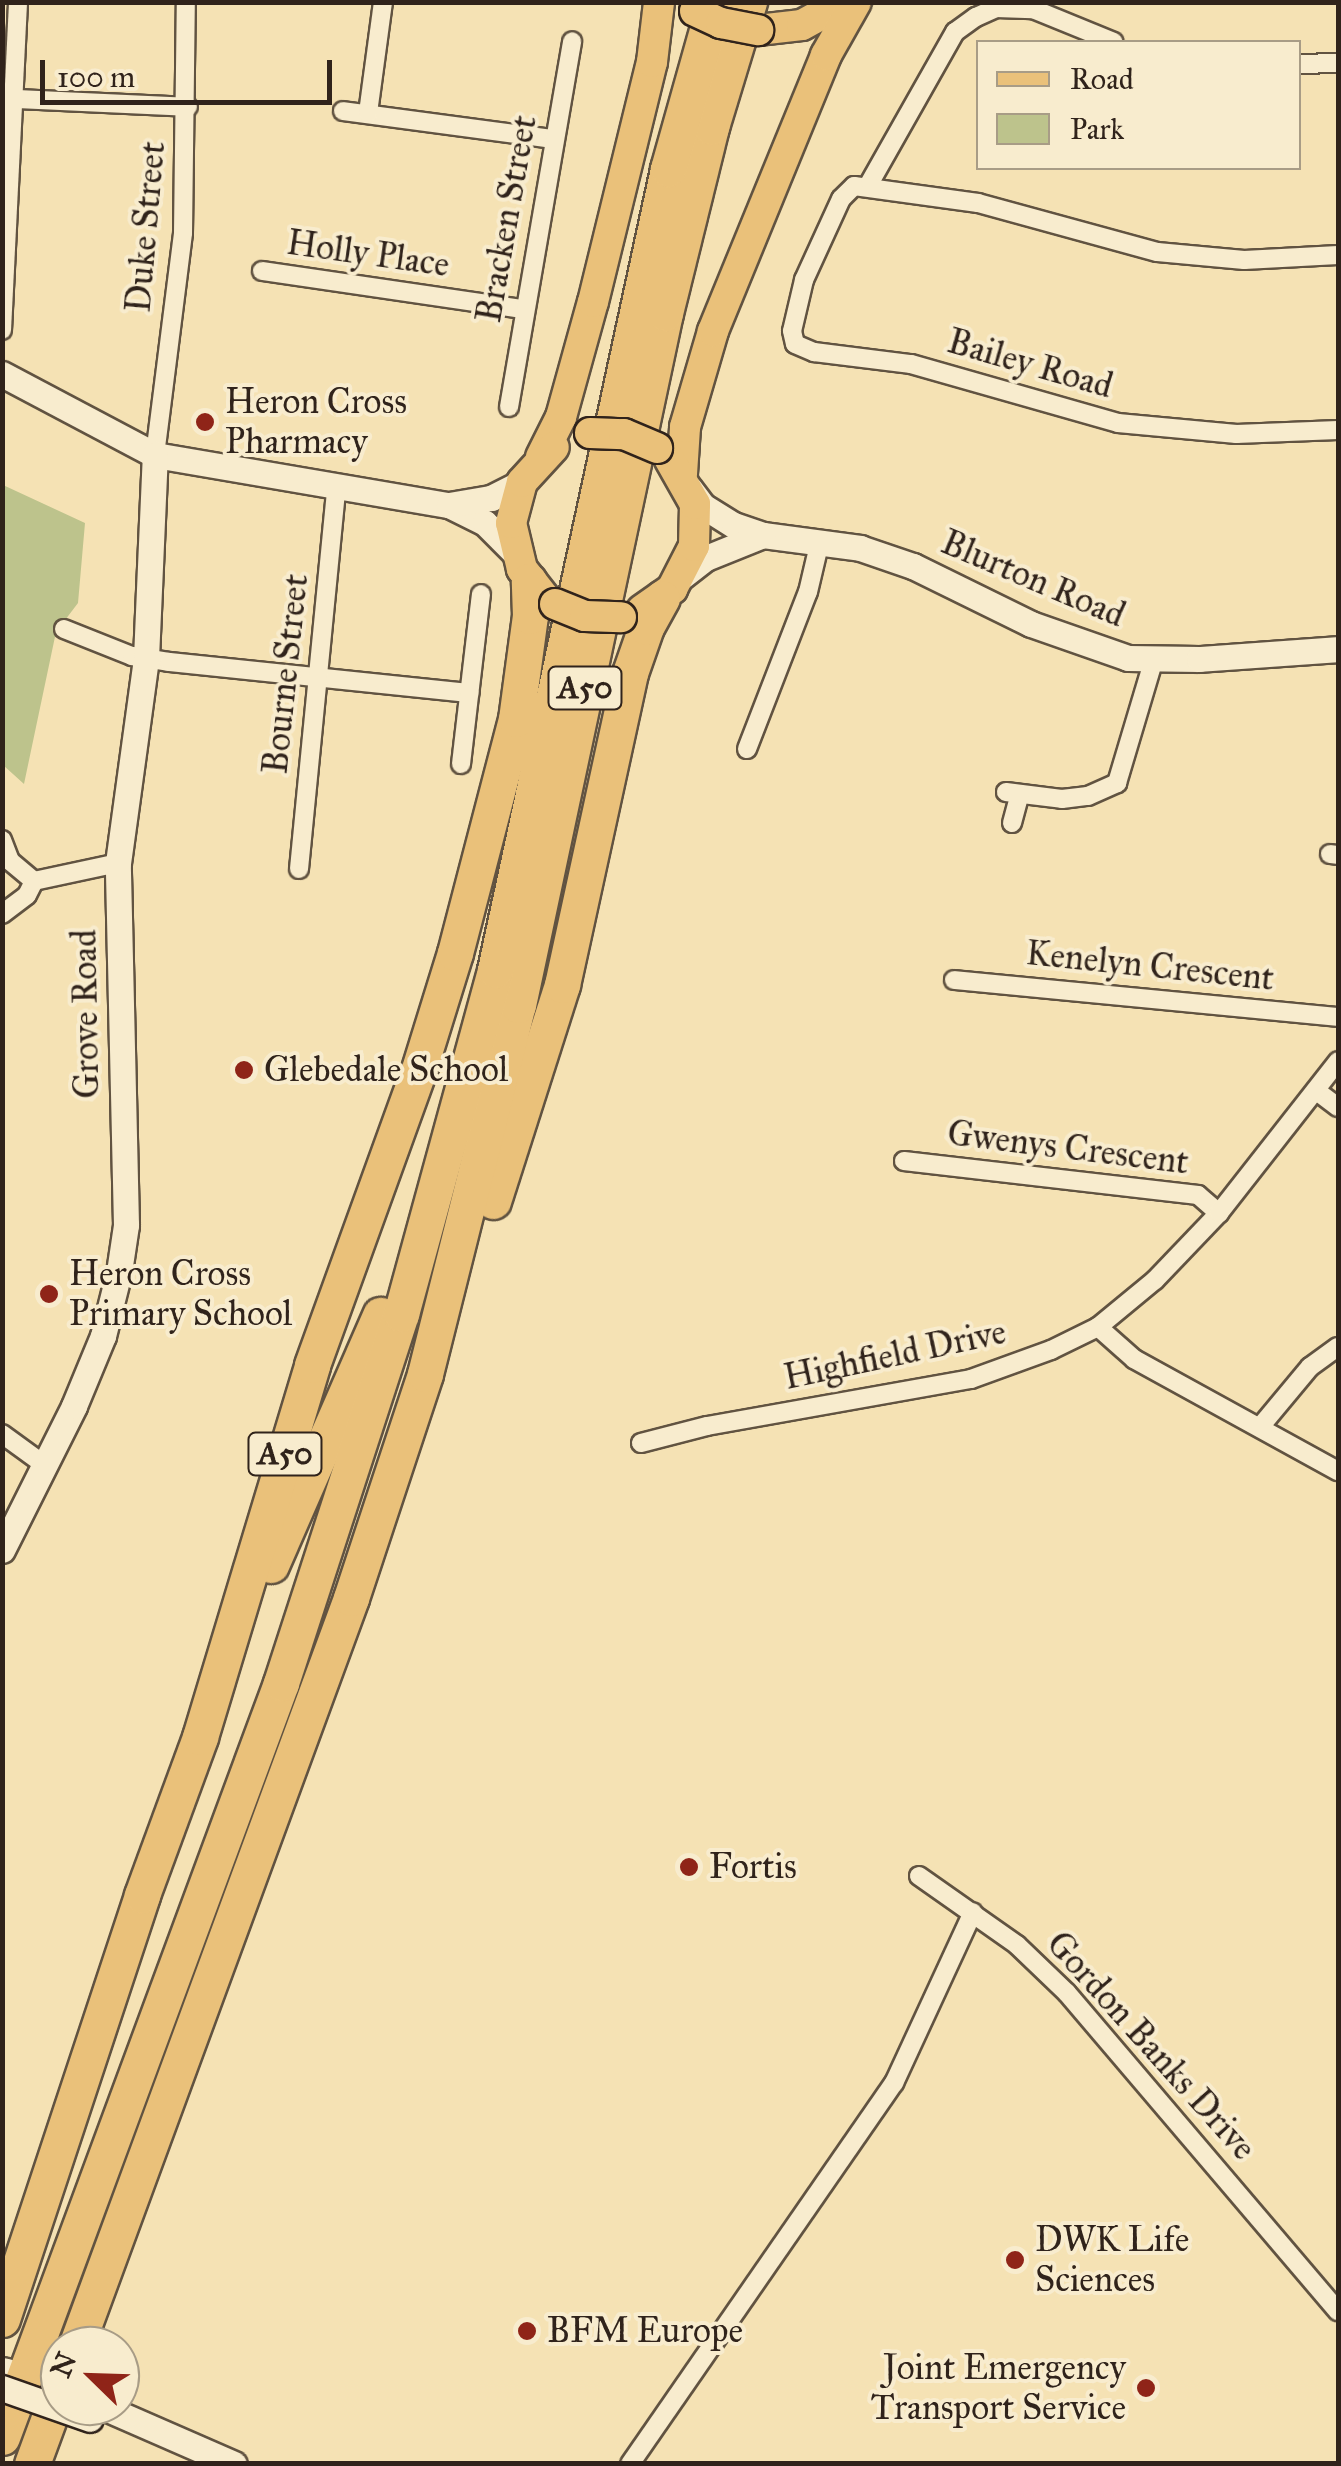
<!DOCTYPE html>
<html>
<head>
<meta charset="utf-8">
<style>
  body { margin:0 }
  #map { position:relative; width:1341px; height:2466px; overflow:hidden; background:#f5e2b4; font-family:"IM FELL Great Primer",serif }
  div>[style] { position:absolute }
  .green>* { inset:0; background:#bdc38c }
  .roads { filter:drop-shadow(2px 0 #615341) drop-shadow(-2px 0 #615341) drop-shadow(0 2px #615341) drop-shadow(0 -2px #615341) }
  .street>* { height:18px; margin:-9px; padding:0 9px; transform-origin:9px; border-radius:9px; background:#f8ecce }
  .secondary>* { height:25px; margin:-12.5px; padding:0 12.5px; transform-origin:12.5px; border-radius:12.5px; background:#f8ecce }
  .primary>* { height:30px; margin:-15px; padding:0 15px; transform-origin:15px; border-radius:15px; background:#eac17a }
  .highway>* { height:35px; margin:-17.5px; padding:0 17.5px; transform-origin:17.5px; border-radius:17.5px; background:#eac17a }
  .bridges { filter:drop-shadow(2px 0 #30231b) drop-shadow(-2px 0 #30231b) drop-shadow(0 2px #30231b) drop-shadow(0 -2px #30231b) }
  .secondary-bridge>* { height:25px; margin:-12.5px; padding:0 12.5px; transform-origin:12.5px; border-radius:12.5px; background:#f8ecce }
  .primary-bridge>* { height:30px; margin:-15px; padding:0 15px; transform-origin:15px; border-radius:15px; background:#eac17a }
  .dots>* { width:28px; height:28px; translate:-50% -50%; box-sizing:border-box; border:5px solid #f8ecce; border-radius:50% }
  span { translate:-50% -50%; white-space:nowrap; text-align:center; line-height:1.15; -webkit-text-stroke:8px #f8ecce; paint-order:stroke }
  .shield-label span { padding:2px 8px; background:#f8ecce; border:2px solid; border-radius:8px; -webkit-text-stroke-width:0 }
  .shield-label { font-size:32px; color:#30231b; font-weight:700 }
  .street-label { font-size:35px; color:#30231b }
  .poi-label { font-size:35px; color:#30231b }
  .left { translate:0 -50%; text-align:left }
  .right { translate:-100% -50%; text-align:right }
  .frame { position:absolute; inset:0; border:5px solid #30231b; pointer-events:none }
  .legend { position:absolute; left:976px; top:40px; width:325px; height:130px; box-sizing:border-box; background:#f8ecce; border:2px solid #a89c86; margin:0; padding:12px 18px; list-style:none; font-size:30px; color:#30231b }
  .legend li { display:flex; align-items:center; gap:20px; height:50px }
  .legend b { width:50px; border:2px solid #a89c86 }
  .north { position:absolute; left:40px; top:2326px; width:100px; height:100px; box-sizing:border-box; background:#f8ecce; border:2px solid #a89c86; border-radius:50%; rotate:293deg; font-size:28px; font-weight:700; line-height:40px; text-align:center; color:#30231b }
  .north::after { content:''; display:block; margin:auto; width:35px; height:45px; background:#8f2418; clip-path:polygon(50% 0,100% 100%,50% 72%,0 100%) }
  .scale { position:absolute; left:40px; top:60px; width:292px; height:45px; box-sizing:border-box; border:5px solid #30231b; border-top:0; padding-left:12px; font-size:30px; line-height:35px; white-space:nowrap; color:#30231b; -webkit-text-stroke:8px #f8ecce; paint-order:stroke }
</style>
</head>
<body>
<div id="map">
  <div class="green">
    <i style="clip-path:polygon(3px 485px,85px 523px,78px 603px,56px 632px,24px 784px,3px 765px)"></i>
  </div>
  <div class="roads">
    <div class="street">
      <i style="left:1298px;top:64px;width:40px;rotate:-1.4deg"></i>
      <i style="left:15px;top:99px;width:173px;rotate:2.6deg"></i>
      <i style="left:343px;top:111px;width:211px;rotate:7.6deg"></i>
      <i style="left:368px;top:113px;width:112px;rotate:-82.3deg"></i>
      <i style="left:869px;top:184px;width:175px;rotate:-60.5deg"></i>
      <i style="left:955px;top:32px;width:26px;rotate:-36deg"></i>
      <i style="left:976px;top:17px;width:22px;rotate:-24deg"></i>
      <i style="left:996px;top:8px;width:37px;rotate:2deg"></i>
      <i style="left:1033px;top:9px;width:87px;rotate:22.2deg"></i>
      <i style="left:1338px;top:255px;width:94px;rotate:177deg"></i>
      <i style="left:1244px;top:260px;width:87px;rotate:-174.7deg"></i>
      <i style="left:1157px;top:252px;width:186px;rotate:-164.7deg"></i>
      <i style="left:978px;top:203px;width:125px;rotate:-172.2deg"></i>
      <i style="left:854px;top:186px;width:18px;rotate:135deg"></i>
      <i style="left:841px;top:199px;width:89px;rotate:114.6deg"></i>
      <i style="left:804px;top:280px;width:52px;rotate:103.2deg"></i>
      <i style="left:792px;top:331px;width:13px;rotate:77deg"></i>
      <i style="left:795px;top:344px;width:21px;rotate:23deg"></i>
      <i style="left:814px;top:352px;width:98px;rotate:7.1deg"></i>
      <i style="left:911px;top:364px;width:215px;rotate:15.9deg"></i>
      <i style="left:1118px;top:423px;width:119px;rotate:5.3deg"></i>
      <i style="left:1236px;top:434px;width:102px;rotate:-2.2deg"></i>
      <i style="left:262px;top:271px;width:265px;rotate:8.3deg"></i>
      <i style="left:2px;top:330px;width:328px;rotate:-87.2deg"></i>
      <i style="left:509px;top:407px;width:371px;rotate:-80.2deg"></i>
      <i style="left:155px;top:455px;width:224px;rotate:-82.8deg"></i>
      <i style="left:183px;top:233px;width:231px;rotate:-89.3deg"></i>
      <i style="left:64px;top:629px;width:73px;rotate:21.7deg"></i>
      <i style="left:132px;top:656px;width:37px;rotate:9deg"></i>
      <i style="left:169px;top:662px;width:302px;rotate:5.9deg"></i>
      <i style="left:747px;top:749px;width:168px;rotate:-68.8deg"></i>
      <i style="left:808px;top:592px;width:52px;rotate:-76.8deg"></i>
      <i style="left:461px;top:764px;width:171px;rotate:-83.3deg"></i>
      <i style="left:1006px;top:792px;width:56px;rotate:7.1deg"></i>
      <i style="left:1062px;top:799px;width:26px;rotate:-7deg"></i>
      <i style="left:1088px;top:796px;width:32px;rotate:-24deg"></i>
      <i style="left:1117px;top:783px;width:129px;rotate:-73.4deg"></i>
      <i style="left:1012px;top:823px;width:30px;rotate:-75deg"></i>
      <i style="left:2px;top:840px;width:22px;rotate:69deg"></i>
      <i style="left:10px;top:861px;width:31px;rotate:40deg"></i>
      <i style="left:1330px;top:854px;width:8px;rotate:7deg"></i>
      <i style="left:299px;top:869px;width:387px;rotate:-84.4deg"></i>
      <i style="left:2px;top:914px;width:31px;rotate:-37deg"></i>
      <i style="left:27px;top:895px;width:16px;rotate:-63deg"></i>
      <i style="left:34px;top:881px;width:86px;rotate:-12.1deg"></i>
      <i style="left:954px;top:980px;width:386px;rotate:5.5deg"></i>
      <i style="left:1318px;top:1092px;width:25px;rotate:37deg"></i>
      <i style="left:904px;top:1161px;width:296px;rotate:6.6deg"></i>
      <i style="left:1198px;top:1195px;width:28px;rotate:41deg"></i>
      <i style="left:1098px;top:1327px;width:48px;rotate:41.6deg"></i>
      <i style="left:1134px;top:1359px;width:233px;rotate:28.8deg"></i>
      <i style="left:1260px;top:1427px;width:78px;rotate:-50.2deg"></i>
      <i style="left:1310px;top:1367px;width:34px;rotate:-36deg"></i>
      <i style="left:2px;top:1434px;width:54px;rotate:36deg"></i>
      <i style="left:641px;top:1443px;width:68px;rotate:-14.4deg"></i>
      <i style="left:707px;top:1426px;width:268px;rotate:-10.1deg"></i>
      <i style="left:971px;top:1379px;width:85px;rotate:-19.9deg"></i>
      <i style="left:1051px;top:1350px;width:52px;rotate:-26.1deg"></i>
      <i style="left:1098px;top:1327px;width:74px;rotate:-39.5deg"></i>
      <i style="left:1155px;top:1280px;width:93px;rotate:-46.3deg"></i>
      <i style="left:1219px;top:1213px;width:193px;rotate:-51.9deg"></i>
      <i style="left:919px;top:1876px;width:120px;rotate:35.1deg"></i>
      <i style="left:1017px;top:1945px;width:69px;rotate:43.8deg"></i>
      <i style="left:1067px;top:1993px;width:418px;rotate:49.6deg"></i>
      <i style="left:630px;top:2464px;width:464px;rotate:-55.3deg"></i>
      <i style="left:894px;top:2083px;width:188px;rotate:-65.2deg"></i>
    </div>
    <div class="secondary">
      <i style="left:2px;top:374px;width:173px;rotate:27.9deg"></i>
      <i style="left:155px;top:455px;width:298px;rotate:9.7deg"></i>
      <i style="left:449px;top:505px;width:40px;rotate:26.6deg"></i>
      <i style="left:485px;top:523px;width:44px;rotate:45deg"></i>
      <i style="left:690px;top:489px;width:21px;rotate:53deg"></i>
      <i style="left:703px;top:506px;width:36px;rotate:32deg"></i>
      <i style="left:734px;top:525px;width:31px;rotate:19deg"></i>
      <i style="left:763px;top:535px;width:98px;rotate:7.6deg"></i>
      <i style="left:860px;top:548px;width:56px;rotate:18.8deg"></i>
      <i style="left:913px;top:566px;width:131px;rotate:26.2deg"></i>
      <i style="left:1031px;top:624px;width:103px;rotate:19.3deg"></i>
      <i style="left:1128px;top:658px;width:71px;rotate:0.8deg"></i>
      <i style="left:1199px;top:659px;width:139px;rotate:-4.1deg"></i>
      <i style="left:449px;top:505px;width:43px;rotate:-9.5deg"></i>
      <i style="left:491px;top:498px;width:35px;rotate:-27deg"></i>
      <i style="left:680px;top:578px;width:33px;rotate:-38deg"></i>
      <i style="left:706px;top:558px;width:61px;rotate:-22deg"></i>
      <i style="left:2px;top:1550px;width:161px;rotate:-63.4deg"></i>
      <i style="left:74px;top:1406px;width:76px;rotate:-67.5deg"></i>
      <i style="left:103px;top:1336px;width:66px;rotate:-76deg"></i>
      <i style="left:119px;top:1272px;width:48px;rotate:-81.5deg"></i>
      <i style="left:126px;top:1225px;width:362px;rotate:-91.3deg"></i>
      <i style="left:118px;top:863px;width:207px;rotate:-82.2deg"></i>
      <i style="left:146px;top:658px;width:203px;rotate:-87.5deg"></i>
      <i style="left:2px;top:2370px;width:5px;rotate:11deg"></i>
      <i style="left:101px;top:2406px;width:145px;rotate:23.6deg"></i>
    </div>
    <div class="primary">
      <i style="left:758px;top:30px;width:44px;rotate:-6.5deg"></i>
      <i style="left:802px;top:25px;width:48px;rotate:-28.7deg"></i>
      <i style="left:541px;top:457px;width:45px;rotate:-63.4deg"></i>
      <i style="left:561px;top:417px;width:119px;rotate:-74.5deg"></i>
      <i style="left:593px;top:302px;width:247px;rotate:-76.2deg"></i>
      <i style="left:652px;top:62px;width:60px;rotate:-83.3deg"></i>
      <i style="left:682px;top:474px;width:47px;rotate:-86.3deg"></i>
      <i style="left:685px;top:427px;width:100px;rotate:-73.7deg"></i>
      <i style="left:713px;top:331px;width:298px;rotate:-67.7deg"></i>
      <i style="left:826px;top:55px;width:61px;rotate:-60.5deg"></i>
      <i style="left:544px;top:597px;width:36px;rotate:-128deg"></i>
      <i style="left:522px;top:569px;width:47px;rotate:-103.4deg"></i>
      <i style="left:511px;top:523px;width:42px;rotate:-75deg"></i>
      <i style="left:522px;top:482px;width:47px;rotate:-47.6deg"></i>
      <i style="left:642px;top:610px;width:37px;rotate:-35deg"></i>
      <i style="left:672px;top:589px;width:48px;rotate:-62.9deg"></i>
      <i style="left:694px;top:546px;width:42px;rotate:-88.6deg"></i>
      <i style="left:695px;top:504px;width:51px;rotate:-119.6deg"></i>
    </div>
    <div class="highway">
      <i style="left:493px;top:1201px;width:227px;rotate:-72.3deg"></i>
      <i style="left:562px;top:985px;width:319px;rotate:-77.7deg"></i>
      <i style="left:630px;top:673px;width:49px;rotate:-70.8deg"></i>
      <i style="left:646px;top:627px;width:33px;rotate:-61deg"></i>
      <i style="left:271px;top:1565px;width:273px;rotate:-66.4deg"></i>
      <i style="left:2px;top:2319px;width:447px;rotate:-71.7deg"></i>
      <i style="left:142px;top:1895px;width:168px;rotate:-69.8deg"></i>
      <i style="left:200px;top:1737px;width:388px;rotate:-73.2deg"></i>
      <i style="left:312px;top:1365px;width:318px;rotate:-70.1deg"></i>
      <i style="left:420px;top:1066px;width:118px;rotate:-72.8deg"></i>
      <i style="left:455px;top:953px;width:242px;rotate:-75.4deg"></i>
      <i style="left:516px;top:719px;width:104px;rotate:-82.3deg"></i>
      <i style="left:530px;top:616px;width:35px;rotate:-92deg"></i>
      <i style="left:76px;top:2346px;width:797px;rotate:-69.81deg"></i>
      <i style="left:351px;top:1598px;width:236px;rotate:-71.7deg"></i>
      <i style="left:425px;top:1374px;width:381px;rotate:-75.9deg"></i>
      <i style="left:518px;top:1005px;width:707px;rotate:-78.01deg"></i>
      <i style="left:665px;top:313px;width:192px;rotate:-76.1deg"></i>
      <i style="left:711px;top:127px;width:131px;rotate:-73.1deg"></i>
      <i style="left:2px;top:2437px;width:804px;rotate:-69.69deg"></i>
      <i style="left:281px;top:1683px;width:388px;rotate:-72deg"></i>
      <i style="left:401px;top:1314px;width:357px;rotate:-74.7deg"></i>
      <i style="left:495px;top:970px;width:819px;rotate:-77.81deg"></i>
      <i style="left:668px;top:169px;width:173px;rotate:-74.3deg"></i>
      <i style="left:32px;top:2464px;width:81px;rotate:-69.8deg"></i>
    </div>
  </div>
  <div class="bridges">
    <div class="secondary-bridge">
      <i style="left:2px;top:2388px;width:93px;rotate:19.4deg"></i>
    </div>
    <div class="primary-bridge">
      <i style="left:695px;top:11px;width:29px;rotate:25deg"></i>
      <i style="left:721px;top:23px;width:38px;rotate:11deg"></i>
      <i style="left:590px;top:433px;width:34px;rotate:2deg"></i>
      <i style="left:624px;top:434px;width:36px;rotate:23deg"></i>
      <i style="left:555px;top:604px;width:32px;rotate:22deg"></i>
      <i style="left:585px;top:616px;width:36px;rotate:2deg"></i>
    </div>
  </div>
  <div class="dots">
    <i style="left:205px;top:422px;background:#8f2418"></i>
    <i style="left:244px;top:1070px;background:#8f2418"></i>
    <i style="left:49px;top:1294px;background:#8f2418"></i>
    <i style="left:689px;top:1867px;background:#8f2418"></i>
    <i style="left:1015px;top:2260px;background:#8f2418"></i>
    <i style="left:527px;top:2331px;background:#8f2418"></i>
    <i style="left:1146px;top:2388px;background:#8f2418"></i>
  </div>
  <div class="shield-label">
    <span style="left:585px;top:688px">A50</span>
    <span style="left:285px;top:1454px">A50</span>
  </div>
  <div class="street-label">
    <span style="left:507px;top:219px;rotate:-80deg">Bracken Street</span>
    <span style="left:146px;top:227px;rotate:-85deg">Duke Street</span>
    <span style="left:368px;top:254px;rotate:8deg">Holly Place</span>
    <span style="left:1030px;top:364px;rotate:16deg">Bailey Road</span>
    <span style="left:1033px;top:579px;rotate:23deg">Blurton Road</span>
    <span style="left:286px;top:674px;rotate:-84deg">Bourne Street</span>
    <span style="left:1150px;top:966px;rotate:6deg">Kenelyn Crescent</span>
    <span style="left:86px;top:1014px;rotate:-91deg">Grove Road</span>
    <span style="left:1068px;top:1148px;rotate:7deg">Gwenys Crescent</span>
    <span style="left:895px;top:1355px;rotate:-12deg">Highfield Drive</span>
    <span style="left:1151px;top:2046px;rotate:48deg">Gordon Banks Drive</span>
  </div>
  <div class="poi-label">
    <span class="left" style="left:225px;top:422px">Heron Cross<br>Pharmacy</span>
    <span class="left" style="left:264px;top:1070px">Glebedale School</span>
    <span class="left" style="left:69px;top:1294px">Heron Cross<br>Primary School</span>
    <span class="left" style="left:709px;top:1867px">Fortis</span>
    <span class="left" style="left:1035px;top:2260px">DWK Life<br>Sciences</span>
    <span class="left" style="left:547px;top:2331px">BFM Europe</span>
    <span class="right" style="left:1126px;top:2388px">Joint Emergency<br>Transport Service</span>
  </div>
  <div class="frame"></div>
  <ul class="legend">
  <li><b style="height:12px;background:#eac17a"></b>Road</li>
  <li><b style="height:28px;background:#bdc38c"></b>Park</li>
  </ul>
  <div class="north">N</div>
  <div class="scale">100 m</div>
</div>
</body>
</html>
